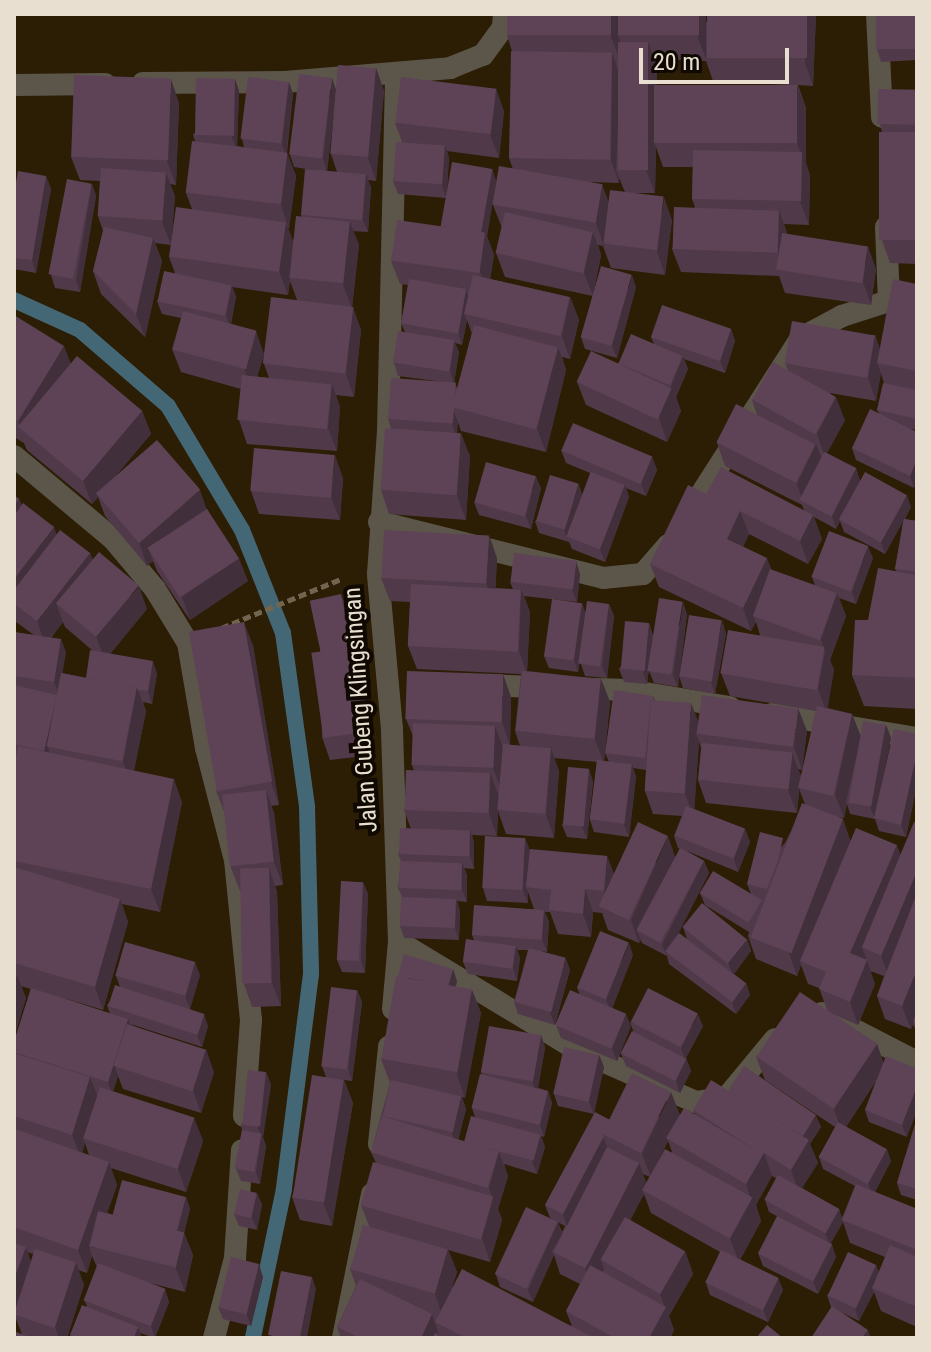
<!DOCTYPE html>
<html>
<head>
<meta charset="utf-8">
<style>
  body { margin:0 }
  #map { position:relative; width:931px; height:1352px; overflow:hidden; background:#2c1d05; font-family:"Roboto Condensed",sans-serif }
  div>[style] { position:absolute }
  .stream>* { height:16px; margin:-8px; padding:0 8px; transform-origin:8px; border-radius:8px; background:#446775 }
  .path>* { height:5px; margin-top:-2.5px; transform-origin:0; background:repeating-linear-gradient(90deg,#716450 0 8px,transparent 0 12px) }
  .minor>* { height:22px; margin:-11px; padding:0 11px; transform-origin:11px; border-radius:11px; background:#5c564a }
  .wall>* { inset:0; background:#503a49 }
  .shaded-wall>* { inset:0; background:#412f3c }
  .building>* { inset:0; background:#5d4355; transform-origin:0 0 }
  span { translate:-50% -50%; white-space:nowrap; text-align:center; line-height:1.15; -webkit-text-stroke:8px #0f0902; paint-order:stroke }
  .street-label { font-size:24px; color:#e9dfd1 }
  .frame { position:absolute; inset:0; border:16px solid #e9dfd1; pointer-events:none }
  .scale { position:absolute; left:639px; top:48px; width:150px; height:36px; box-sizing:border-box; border:4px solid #e9dfd1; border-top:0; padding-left:10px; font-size:24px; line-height:28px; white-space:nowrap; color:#e9dfd1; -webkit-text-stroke:6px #0f0902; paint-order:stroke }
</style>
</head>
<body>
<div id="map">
  <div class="stream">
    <i style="left:14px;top:300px;width:72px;rotate:24.4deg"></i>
    <i style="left:80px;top:330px;width:116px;rotate:40.8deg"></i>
    <i style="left:168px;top:406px;width:144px;rotate:59.2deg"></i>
    <i style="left:242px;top:530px;width:111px;rotate:68.3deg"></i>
    <i style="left:283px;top:633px;width:176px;rotate:82.1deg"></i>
    <i style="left:307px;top:807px;width:167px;rotate:88.6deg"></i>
    <i style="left:311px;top:974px;width:217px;rotate:97.2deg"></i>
    <i style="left:284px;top:1189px;width:152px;rotate:101.8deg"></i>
  </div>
  <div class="path">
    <i style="left:221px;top:628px;width:130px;rotate:-22.2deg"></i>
  </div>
  <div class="minor">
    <i style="left:877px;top:14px;width:103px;rotate:87.2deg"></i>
    <i style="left:143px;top:83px;width:142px;rotate:-0.4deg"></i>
    <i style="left:285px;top:82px;width:166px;rotate:-4.8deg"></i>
    <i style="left:450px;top:68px;width:35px;rotate:-22deg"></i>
    <i style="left:483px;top:55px;width:34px;rotate:-54deg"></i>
    <i style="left:503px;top:27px;width:13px;rotate:-86deg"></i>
    <i style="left:14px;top:85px;width:91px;rotate:-0.6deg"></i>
    <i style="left:886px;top:227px;width:74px;rotate:87.7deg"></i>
    <i style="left:14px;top:456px;width:129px;rotate:40deg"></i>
    <i style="left:113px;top:539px;width:65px;rotate:50deg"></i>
    <i style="left:155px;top:589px;width:63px;rotate:58.6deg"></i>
    <i style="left:188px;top:643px;width:107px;rotate:80.3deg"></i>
    <i style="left:206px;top:748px;width:116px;rotate:75.5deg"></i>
    <i style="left:235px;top:860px;width:161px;rotate:84.3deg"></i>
    <i style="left:251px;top:1020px;width:96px;rotate:94.2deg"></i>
    <i style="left:687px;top:516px;width:211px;rotate:-57.4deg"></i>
    <i style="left:801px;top:338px;width:47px;rotate:-28.2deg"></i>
    <i style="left:842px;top:316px;width:49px;rotate:-17.7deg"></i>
    <i style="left:889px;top:301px;width:28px"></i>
    <i style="left:379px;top:522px;width:231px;rotate:14deg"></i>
    <i style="left:603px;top:578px;width:40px;rotate:-5.7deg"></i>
    <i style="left:643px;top:574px;width:38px;rotate:-49deg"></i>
    <i style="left:478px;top:685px;width:149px;rotate:1.9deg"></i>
    <i style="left:627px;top:690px;width:104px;rotate:9.4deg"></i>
    <i style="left:772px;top:714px;width:147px;rotate:9.4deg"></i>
    <i style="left:399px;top:942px;width:208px;rotate:31.2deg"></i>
    <i style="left:577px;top:1050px;width:130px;rotate:23.6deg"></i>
    <i style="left:696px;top:1102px;width:31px;rotate:-9deg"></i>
    <i style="left:727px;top:1097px;width:75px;rotate:-50.4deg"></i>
    <i style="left:393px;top:1009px;width:67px;rotate:-84.9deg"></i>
    <i style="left:399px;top:942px;width:213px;rotate:-91.9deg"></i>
    <i style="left:392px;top:729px;width:156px;rotate:-95.2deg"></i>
    <i style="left:378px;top:574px;width:143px;rotate:-86deg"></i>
    <i style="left:388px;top:431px;width:356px;rotate:-88.7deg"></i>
    <i style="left:822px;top:1013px;width:107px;rotate:27.3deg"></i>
    <i style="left:379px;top:1144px;width:98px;rotate:-84.1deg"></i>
    <i style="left:214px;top:1338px;width:83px;rotate:-75.3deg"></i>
    <i style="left:235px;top:1258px;width:108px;rotate:-86.3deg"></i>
    <i style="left:343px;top:1338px;width:147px;rotate:-78.6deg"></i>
  </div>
  <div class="wall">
    <i style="clip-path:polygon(917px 14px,917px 60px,881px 62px,877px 49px)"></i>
    <i style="clip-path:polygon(evenodd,816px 15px,813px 86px,798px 85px,806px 108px,806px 163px,810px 175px,809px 225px,784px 224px,787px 234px,876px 269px,871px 305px,785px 293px,779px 276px,681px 272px,672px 249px,695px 207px,692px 199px,693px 167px,663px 167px,656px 147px,655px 193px,631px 193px,672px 220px,665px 275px,611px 268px,603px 246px,598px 245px,601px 255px,593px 296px,636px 287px,617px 358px,585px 349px,581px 337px,593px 296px,505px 277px,496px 253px,502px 228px,493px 205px,513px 169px,509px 158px,512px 51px,507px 35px,816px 15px,654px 59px,706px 61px,713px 81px,790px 85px,656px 85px,657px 65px,654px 59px,816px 15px,619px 178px,625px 192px,608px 202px,590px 182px,619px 183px,619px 178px)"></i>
    <i style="clip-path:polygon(evenodd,376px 68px,384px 91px,376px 181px,368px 180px,371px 187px,368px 232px,353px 231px,359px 245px,352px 307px,361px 330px,354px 397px,336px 395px,340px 407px,337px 451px,247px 444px,239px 420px,241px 389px,181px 372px,172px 349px,181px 318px,162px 314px,157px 301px,175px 273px,169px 257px,192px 209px,186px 193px,195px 141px,193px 135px,235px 79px,239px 91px,237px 146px,244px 147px,242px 139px,289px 82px,293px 94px,287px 153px,296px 176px,289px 228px,288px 228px,293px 241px,302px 217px,301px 215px,319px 171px,294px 167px,290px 155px,336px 89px,376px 68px,335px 105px,331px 154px,337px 172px,327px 171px,335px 105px,376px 68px,290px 281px,297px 300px,264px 364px,269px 378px,257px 377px,264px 354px,231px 324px,236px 297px,232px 287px,288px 295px,290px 281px)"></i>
    <i style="clip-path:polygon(917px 90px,917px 264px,890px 263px,882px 240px,882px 132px,880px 124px)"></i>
    <i style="clip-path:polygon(179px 103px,176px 185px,170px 184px,175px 196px,171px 245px,155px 243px,162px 261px,145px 337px,101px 294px,93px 271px,103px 231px,98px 216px,100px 181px,80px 180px,71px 157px)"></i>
    <i style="clip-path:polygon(evenodd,504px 111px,499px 158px,447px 151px,449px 158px,447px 192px,492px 169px,496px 181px,487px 236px,494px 255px,490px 279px,570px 297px,579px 320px,570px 359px,562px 357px,566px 370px,546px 452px,461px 431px,458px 422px,457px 433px,470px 456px,466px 520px,389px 514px,381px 490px,391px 428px,388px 419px,451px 383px,398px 376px,394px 363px,405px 332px,401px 323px,408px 285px,400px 284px,391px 261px,441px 226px,446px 198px,398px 194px,393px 181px,402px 142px,395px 123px,504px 111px,467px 320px,472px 334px,458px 389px,454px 383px,459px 352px,455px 343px,462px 345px,467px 320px)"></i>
    <i style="clip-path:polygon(46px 176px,51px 189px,36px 273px,14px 269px,14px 193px)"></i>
    <i style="clip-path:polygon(92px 184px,96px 196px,80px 292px,55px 288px,51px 275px)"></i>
    <i style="clip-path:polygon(evenodd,917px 284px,917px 430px,911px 429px,914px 488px,856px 460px,852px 448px,879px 413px,877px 410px,884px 383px,881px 373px,876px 401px,830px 393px,845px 420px,827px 453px,856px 468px,860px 481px,911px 507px,905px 519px,917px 521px,917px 709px,864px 706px,852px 675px,868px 620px,896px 571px,895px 569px,903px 521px,885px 554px,844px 532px,840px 521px,836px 529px,814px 517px,822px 539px,808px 564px,749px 534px,743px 547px,771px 570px,815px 585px,812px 577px,873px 558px,856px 604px,839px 598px,846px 616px,830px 660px,834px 670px,827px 708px,852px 714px,860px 734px,886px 725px,891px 738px,880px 791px,917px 734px,917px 785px,906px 837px,879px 831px,875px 819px,850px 814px,847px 804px,844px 818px,838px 817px,851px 841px,900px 855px,917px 823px,917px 1034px,913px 1024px,911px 1029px,885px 1019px,877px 996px,884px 976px,870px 971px,875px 984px,858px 1025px,832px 1014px,877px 1044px,907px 1137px,869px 1122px,865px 1110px,876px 1081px,846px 1127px,891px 1161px,875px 1192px,917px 1209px,917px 1327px,881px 1311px,874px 1292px,859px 1321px,831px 1307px,827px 1295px,876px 1265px,879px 1273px,885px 1257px,850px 1243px,843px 1222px,830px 1244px,836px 1257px,818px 1294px,763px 1266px,758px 1253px,788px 1222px,769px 1212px,765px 1200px,776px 1178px,772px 1176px,756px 1205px,761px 1221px,740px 1260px,778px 1278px,783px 1290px,768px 1322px,710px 1295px,706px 1283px,720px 1252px,651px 1213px,644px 1194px,630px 1220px,685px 1251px,693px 1274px,669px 1316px,674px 1330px,670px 1338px,341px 1338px,337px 1327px,356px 1286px,350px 1269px,369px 1226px,361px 1205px,376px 1163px,371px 1152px,390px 1083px,381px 1059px,457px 981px,456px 987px,472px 990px,481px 1013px,465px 1098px,462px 1097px,466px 1109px,458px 1140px,465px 1142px,475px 1117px,472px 1108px,482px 1075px,481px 1072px,541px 1035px,545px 1048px,538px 1088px,548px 1091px,552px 1103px,544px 1137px,541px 1136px,545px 1147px,537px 1174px,504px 1164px,508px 1176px,498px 1209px,502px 1220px,490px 1262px,448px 1250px,457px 1272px,452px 1287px,572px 1326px,566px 1311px,580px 1284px,560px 1274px,554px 1255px,533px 1302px,500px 1287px,496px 1275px,558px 1222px,562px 1232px,565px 1226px,550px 1218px,545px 1205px,594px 1114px,558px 1106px,554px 1094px,599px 1055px,604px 1067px,594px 1113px,610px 1120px,695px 1114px,693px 1110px,728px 1091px,821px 1127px,810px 1144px,818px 1163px,802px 1188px,839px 1209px,842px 1218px,855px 1186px,823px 1169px,819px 1157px,835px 1127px,765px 1080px,756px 1057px,827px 1010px,819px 988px,808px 984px,801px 965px,797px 976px,756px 959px,748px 936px,749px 932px,705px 905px,700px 893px,751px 894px,747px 884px,785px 843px,805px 804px,799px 789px,797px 813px,706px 803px,698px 780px,701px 748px,699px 741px,694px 809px,745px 829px,750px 842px,738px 872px,687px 851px,704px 861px,709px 873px,678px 934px,687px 939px,683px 927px,747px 939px,751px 951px,734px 974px,746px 983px,750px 995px,736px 1014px,669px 964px,667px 956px,642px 943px,641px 940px,639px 943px,608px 930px,602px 913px,593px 912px,591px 937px,558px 934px,550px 912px,545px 912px,549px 922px,547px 952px,542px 951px,570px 970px,555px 1025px,518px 1014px,514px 1002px,528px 950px,517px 950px,520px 958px,517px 981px,468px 974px,463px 962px,474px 940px,472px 935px,534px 909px,528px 892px,528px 903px,487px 901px,483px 888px,525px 838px,530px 851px,607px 856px,614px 875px,676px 857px,680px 849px,678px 848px,674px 836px,682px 816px,653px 814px,645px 791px,646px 770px,633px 768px,636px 777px,629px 837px,594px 832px,590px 820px,597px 762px,554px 758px,559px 771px,554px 838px,506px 834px,498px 811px,497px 836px,472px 835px,474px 843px,474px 869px,464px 868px,467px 875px,467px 902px,457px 901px,460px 911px,459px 940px,404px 938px,400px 926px,402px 897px,398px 888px,401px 861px,398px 854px,411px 829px,404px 810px,414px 771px,412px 765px,413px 736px,406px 719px,511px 697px,510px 745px,520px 746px,515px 731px,521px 674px,417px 669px,408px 646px,410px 602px,390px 601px,381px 578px,497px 558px,495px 588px,513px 589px,510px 582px,580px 574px,577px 602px,524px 596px,530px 612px,527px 671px,601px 679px,610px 702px,604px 761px,609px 762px,605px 753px,653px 696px,655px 700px,698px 721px,807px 731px,802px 770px,798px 769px,801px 776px,800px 784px,816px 711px,730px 696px,721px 673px,760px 635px,756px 622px,751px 631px,659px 587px,650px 564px,706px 494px,804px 510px,802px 505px,725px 466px,717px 443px,757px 415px,752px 400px,788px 371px,785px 363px,875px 335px,880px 349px,917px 284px,668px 1141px,672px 1152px,657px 1163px,668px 1141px,917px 284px,643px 1174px,650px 1177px,646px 1183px,643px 1174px)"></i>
    <i style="clip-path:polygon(14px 315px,71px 364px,142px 411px,151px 434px,114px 477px,207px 509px,248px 581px,190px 620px,157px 571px,153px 561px,147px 566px,105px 516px,98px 497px,92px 504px,27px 450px,24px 443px,14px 437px)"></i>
    <i style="clip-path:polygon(731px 329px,735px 341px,725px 373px,684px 359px,688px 369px,676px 397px,681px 411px,667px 442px,586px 405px,577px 382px,618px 363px,654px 344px,651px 337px)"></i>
    <i style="clip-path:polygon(561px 450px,652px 457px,657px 470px,646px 496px,626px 488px,629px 497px,605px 562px,572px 549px,569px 542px,539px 533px,535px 521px,582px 495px,590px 473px,566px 463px)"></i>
    <i style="clip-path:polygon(343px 478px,340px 520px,259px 514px,251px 491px)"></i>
    <i style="clip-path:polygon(541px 488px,531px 529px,479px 515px,474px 502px)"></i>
    <i style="clip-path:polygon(evenodd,14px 495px,19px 499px,22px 506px,54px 527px,56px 534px,90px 553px,93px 560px,147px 609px,110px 654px,157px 673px,152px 704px,143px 702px,146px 711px,134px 771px,182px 802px,160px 912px,122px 904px,128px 922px,103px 1010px,64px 998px,110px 1014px,107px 1005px,120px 987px,116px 976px,200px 975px,190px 1009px,208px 1026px,202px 1047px,130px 1024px,214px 1072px,201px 1113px,123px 1089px,118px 1076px,113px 1092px,194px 1118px,203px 1141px,186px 1192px,111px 1168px,117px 1185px,107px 1213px,114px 1215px,186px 1197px,190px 1209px,184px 1233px,193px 1255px,185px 1292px,146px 1282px,165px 1289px,169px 1302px,155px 1338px,140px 1333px,142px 1338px,71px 1338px,70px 1335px,87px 1306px,84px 1300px,97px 1267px,92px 1256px,87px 1273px,78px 1270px,84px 1285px,67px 1338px,14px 1338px,22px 1334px,16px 1319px,14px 1326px,14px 1042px,31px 989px,21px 986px,26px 998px,14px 1038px,14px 768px,16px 756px,14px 756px,14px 632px,34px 635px,16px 622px,14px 617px,14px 495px,63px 622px,65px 627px,93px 651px,86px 678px,62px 673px,66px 652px,51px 638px,63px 622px,14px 495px,85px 1143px,89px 1155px,82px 1153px,85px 1143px,14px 495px,27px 1252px,33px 1254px,31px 1262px,27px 1252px)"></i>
    <i style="clip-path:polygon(582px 603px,586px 615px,609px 604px,614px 616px,607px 678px,585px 676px,581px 664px,585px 624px,578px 672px,549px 668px,544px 656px)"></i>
    <i style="clip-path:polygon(346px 606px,356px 656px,361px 670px,372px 755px,330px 760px,322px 737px,320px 651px)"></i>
    <i style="clip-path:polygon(687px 614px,678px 687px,654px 683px,649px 671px)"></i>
    <i style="clip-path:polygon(649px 623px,653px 636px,647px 684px,624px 682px,619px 669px)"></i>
    <i style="clip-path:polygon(726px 633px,715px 694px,683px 688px,679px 676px)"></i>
    <i style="clip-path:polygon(253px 645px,279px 805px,271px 806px,274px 813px,283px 885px,275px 886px,277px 892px,281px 1006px,252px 1007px,244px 984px,241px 891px,240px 891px,231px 868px,225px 814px,216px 791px)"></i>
    <i style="clip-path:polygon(589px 769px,593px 782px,587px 839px,567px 837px,562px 825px)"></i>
    <i style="clip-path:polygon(363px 882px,368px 894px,365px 973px,342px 972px,337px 960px)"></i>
    <i style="clip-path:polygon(633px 955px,612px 1008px,631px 1026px,617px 1061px,561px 1038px,556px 1025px,580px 995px,577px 988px)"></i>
    <i style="clip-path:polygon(357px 990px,362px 1002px,352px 1081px,344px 1080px,353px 1103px,332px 1226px,300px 1220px,292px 1197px,326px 1077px,322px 1066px)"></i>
    <i style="clip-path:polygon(630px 1022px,703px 1026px,686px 1058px,691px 1071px,680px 1093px,626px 1066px,621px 1054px,634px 1033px)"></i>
    <i style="clip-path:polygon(266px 1072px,271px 1085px,263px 1137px,266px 1146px,260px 1184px,241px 1181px,236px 1169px,242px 1130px,241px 1125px)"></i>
    <i style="clip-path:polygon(917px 1118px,917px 1200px,901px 1195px,897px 1183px)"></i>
    <i style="clip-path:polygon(257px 1193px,262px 1205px,257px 1230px,239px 1226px,234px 1214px)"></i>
    <i style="clip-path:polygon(263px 1277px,251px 1326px,223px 1319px,218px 1307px)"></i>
  </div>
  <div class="shaded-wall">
    <i style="clip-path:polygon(611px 14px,620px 14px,618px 35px,620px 41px,620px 60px,611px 37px)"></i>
    <i style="clip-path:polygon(699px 14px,706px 14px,706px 58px,698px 38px)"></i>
    <i style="clip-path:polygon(807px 14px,816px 15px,813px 86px,805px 63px)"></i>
    <i style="clip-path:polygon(648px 42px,657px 65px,656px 143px,654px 143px,656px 147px,655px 193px,646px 170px)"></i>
    <i style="clip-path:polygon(612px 53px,620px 76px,616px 170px,619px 178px,619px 183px,611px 160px)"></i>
    <i style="clip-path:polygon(376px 68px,384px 91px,376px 181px,368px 158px)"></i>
    <i style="clip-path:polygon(332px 78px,336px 90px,327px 172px,323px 159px)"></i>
    <i style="clip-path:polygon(171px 79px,179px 103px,176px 185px,167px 161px)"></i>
    <i style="clip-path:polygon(235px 79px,239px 91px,237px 150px,232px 137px)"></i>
    <i style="clip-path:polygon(289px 82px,293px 94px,286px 156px,282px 144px)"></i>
    <i style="clip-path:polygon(797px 85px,806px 108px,806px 163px,810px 175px,809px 225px,800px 202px,802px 156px,797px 143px)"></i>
    <i style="clip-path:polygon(496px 88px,504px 111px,499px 158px,490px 134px)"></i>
    <i style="clip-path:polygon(445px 145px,449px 158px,446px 198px,442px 186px)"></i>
    <i style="clip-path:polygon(287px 153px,296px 176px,289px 228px,281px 205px)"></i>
    <i style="clip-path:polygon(492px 169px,496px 181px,487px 236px,494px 255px,488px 295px,480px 272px,480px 237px)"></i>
    <i style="clip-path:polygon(166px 173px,175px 196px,171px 245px,162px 222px)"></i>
    <i style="clip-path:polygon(366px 174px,371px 187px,368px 232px,363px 220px)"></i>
    <i style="clip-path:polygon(46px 176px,51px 189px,36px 273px,32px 260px)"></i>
    <i style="clip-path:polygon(92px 184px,96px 196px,80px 292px,76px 280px)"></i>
    <i style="clip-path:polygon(602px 184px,611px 208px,604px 246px,596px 223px)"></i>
    <i style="clip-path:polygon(664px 197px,672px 220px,665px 275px,657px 252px)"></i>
    <i style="clip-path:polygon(779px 210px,787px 233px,786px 271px,784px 271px,778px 253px)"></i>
    <i style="clip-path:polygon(286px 222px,294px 245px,288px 295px,279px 271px)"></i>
    <i style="clip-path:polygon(350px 222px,359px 245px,352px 308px,343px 285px)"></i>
    <i style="clip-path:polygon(593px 232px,601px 255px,593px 296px,584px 273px)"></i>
    <i style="clip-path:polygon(153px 238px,162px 261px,145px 337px,136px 314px)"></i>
    <i style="clip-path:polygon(868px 246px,876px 269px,871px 305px,863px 282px)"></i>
    <i style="clip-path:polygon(632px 275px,636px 287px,617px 358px,612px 346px)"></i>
    <i style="clip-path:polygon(232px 285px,236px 297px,230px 328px,226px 315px)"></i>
    <i style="clip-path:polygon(466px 289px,470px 301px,464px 314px,467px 320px,462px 345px,458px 332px)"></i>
    <i style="clip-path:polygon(570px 297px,579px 320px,570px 359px,562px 336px)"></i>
    <i style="clip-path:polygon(353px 307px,361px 330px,354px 397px,346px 374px)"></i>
    <i style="clip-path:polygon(731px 329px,735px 341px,725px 373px,720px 361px)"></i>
    <i style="clip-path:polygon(256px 331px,264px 354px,253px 392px,244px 369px)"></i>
    <i style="clip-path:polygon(875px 335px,883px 358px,877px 363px,881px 373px,876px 401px,868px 378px)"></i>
    <i style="clip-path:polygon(454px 340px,459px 352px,454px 383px,450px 371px)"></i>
    <i style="clip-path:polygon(64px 346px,73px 369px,21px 429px,18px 421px)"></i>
    <i style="clip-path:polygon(558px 347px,566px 370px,546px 452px,537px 429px)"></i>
    <i style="clip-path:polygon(683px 356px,688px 369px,676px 397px,681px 411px,667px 442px,659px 418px)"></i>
    <i style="clip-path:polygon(332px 384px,340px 407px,337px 451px,328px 428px)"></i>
    <i style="clip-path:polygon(836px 397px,845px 420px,825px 457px,817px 434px)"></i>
    <i style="clip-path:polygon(453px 409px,458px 422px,456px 437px,452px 424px)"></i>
    <i style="clip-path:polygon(142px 411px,151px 434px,99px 496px,96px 493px,98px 497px,92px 504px,83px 481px)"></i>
    <i style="clip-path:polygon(461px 433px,470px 456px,466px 520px,457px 496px)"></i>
    <i style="clip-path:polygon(816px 444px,825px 467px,803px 501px,797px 484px)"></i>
    <i style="clip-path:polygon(335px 455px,343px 478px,340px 520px,331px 497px)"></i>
    <i style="clip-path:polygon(652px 457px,657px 470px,646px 496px,641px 484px)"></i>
    <i style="clip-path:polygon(917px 460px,917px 482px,914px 488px,910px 476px)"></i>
    <i style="clip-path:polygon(856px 468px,860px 481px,836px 529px,832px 516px)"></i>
    <i style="clip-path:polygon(536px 476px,541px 488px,531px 529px,526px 516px)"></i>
    <i style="clip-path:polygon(579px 484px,583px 497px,567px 537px,569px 543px,564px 530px)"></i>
    <i style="clip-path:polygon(625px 485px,629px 497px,605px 562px,600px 549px)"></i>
    <i style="clip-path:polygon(200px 490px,208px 513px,148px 548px,153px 561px,147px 566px,139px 542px)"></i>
    <i style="clip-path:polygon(907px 495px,911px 507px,885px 554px,881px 542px)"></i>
    <i style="clip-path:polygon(19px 499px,27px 522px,14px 540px,14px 505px)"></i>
    <i style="clip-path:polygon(740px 511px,749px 534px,735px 562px,727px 539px)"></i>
    <i style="clip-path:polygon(813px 515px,822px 539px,808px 564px,800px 541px)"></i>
    <i style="clip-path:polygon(54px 527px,62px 550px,14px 604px,14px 579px)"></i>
    <i style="clip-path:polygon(489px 535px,497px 558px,495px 607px,486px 583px)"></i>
    <i style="clip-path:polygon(868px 546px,873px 558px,856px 604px,852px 592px)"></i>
    <i style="clip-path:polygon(90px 553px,99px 576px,56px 603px,63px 622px,45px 644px,37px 621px)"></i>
    <i style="clip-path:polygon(239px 558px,248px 581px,190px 620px,182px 597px)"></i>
    <i style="clip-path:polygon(767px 558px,776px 581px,753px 616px,756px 622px,751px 631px,743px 608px)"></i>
    <i style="clip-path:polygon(576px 561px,580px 574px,577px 602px,572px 590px)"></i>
    <i style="clip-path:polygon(139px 586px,147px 609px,105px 660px,96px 637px)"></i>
    <i style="clip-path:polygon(521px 589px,530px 612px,527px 674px,519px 651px)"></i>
    <i style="clip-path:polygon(837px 593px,846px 616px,830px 660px,834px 670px,827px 713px,818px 689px,825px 651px,821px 640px)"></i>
    <i style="clip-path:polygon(341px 594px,346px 606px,356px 656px,361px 670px,372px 755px,364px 732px)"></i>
    <i style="clip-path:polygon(683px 602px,687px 614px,678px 687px,673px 675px)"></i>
    <i style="clip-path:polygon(582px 603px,586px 615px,578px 672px,574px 660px)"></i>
    <i style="clip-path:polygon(609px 604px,614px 616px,607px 678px,602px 666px)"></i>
    <i style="clip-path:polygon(722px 620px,726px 633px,715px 694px,711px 682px)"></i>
    <i style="clip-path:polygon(244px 622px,253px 645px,279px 805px,271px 782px)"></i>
    <i style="clip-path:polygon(649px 623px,653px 636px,647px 684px,643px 672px)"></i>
    <i style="clip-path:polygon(61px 639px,66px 652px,59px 694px,54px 682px)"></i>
    <i style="clip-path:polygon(153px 661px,157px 673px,152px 704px,148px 691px)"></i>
    <i style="clip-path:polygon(503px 674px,511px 697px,510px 745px,502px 722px)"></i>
    <i style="clip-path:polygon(601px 679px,610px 702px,604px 763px,595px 739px)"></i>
    <i style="clip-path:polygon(137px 688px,146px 711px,131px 785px,123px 762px)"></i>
    <i style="clip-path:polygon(57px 695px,48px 747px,50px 754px,44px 751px)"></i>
    <i style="clip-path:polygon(691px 703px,700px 726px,696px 734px,699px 741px,694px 817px,685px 794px)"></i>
    <i style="clip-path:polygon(798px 708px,807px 731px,802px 770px,794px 747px)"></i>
    <i style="clip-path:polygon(852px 714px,861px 737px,846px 802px,847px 804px,844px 818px,835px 795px)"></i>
    <i style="clip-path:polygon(886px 725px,891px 738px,875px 819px,870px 807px)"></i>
    <i style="clip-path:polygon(495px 726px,504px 750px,502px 791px,493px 768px)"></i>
    <i style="clip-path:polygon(551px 748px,559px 771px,554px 838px,546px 815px)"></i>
    <i style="clip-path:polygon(917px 752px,917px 785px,906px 837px,901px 825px)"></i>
    <i style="clip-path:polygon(792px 753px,801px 776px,797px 813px,788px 790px)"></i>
    <i style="clip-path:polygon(632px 764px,636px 777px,629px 837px,624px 825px)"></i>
    <i style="clip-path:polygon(589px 769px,593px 782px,587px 839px,582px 827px)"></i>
    <i style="clip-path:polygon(490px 773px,499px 797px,497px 836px,489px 813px)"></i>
    <i style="clip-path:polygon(174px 779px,182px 802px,160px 912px,151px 889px)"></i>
    <i style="clip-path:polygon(266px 790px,274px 813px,283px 885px,274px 862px)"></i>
    <i style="clip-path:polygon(843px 819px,851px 842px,800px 961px,801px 965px,797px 976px,789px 953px)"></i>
    <i style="clip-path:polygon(745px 829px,750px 842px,738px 872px,734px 859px)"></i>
    <i style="clip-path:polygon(470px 830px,474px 843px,474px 869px,470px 856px)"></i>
    <i style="clip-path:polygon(668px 836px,676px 859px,637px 931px,641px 940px,639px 943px,631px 920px)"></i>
    <i style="clip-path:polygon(525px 838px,530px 851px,526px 887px,528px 892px,528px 903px,523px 890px)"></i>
    <i style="clip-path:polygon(897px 845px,905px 868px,862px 947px,866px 958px,858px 976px,850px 953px)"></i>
    <i style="clip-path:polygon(607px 856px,616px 879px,613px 914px,604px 891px)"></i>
    <i style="clip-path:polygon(704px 861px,709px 873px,668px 954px,665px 951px,667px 957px,662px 945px)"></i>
    <i style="clip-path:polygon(462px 863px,467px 875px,467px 902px,462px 889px)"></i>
    <i style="clip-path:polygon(269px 868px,277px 892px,281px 1006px,272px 983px)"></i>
    <i style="clip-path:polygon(917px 871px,917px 914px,890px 979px,881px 956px)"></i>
    <i style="clip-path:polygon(363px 882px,368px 894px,365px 973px,361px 960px)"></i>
    <i style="clip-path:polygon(585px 889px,593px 912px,591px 937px,583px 914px)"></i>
    <i style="clip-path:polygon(120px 899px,128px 922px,103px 1010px,95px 987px)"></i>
    <i style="clip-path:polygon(456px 899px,460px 911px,459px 940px,455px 928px)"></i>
    <i style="clip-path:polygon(544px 910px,549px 922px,547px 952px,542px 939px)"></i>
    <i style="clip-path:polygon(747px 939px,751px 951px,733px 975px,728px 963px)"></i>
    <i style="clip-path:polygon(629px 943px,633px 955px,611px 1012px,606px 999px)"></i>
    <i style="clip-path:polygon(516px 946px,520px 958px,517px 981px,513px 968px)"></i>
    <i style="clip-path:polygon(566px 958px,570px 970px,555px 1025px,550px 1012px)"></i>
    <i style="clip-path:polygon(867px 960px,875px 984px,858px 1025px,850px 1002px)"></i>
    <i style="clip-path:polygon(195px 962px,200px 975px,190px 1009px,185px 996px)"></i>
    <i style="clip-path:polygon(453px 969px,457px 981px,450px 1005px,446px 993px)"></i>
    <i style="clip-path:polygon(917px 969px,917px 1014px,911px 1029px,902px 1006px)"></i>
    <i style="clip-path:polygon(17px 975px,26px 998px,14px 1038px,14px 986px)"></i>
    <i style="clip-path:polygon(746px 983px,750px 995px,736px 1014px,732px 1002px)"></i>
    <i style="clip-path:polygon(357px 990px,362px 1002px,352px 1081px,348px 1069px)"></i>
    <i style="clip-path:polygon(472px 990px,481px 1013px,465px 1098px,457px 1075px)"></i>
    <i style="clip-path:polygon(204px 1014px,208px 1026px,202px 1047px,197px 1035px)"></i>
    <i style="clip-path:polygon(626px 1014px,631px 1026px,617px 1061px,612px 1048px)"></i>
    <i style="clip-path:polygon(698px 1014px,703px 1026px,685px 1060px,681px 1048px)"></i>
    <i style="clip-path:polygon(128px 1019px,133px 1032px,115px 1066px,118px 1076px,112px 1094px,108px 1082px)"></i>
    <i style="clip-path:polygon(541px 1035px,545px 1048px,537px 1093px,532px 1081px)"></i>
    <i style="clip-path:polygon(877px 1044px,885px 1067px,842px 1132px,834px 1109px)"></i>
    <i style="clip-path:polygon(206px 1049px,214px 1072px,201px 1113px,193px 1090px)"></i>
    <i style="clip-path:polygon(599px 1055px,604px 1067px,594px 1114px,589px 1102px)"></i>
    <i style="clip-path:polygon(686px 1059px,691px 1071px,680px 1093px,676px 1081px)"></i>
    <i style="clip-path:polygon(266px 1072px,271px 1085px,263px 1137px,266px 1146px,260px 1184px,256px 1172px,261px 1137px,258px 1128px)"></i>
    <i style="clip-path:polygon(90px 1077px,99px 1100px,83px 1138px,85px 1143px,81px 1158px,72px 1135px)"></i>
    <i style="clip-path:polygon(344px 1080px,353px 1103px,332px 1226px,323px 1202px)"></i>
    <i style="clip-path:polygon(917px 1087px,917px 1111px,907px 1137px,902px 1125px)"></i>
    <i style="clip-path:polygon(548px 1091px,552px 1103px,544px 1137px,540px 1125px)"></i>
    <i style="clip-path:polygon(671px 1092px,680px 1115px,666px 1138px,668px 1141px,651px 1177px,642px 1154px)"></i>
    <i style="clip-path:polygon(461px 1096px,466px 1109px,457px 1146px,452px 1133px)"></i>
    <i style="clip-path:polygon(816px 1115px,821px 1127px,810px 1144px,818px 1163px,799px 1193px,791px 1170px,801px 1139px)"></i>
    <i style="clip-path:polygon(194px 1118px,203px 1141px,186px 1192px,178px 1169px)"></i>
    <i style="clip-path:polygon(540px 1135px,545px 1147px,537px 1174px,532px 1162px)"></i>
    <i style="clip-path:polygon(603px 1137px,608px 1149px,567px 1227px,563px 1214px)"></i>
    <i style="clip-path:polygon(887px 1149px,891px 1161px,873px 1196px,868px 1183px)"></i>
    <i style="clip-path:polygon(499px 1152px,508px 1176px,498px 1209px,502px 1220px,490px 1262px,482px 1238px,493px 1199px,489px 1188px)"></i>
    <i style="clip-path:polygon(764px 1153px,772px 1176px,756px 1205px,761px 1221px,739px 1262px,730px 1239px,751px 1200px,746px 1184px)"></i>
    <i style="clip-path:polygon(109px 1162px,117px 1185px,95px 1248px,89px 1246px,92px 1256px,87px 1273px,78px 1250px)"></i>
    <i style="clip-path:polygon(639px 1163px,648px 1187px,642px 1190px,644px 1194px,608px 1263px,601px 1260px,604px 1269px,593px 1291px,585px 1268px)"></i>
    <i style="clip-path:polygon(257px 1193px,262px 1205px,257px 1230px,252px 1218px)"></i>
    <i style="clip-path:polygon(186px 1197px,190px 1209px,184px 1233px,193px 1255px,185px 1292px,176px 1269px,177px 1233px)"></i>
    <i style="clip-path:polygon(839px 1209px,843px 1222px,830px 1245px,825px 1233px)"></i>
    <i style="clip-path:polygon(558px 1222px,562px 1234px,552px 1251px,554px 1255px,533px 1302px,528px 1290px)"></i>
    <i style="clip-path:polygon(832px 1244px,836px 1257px,818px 1294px,813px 1281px)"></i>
    <i style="clip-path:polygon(26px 1247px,34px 1270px,15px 1315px,16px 1319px,14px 1326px,14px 1279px)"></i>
    <i style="clip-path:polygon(448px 1249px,457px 1272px,443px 1317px,435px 1294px)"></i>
    <i style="clip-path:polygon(685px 1251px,693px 1274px,669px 1316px,674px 1330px,670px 1338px,649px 1338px,665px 1308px,660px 1294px)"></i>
    <i style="clip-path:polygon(76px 1262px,84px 1285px,67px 1338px,59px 1338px,55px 1327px)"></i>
    <i style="clip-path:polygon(259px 1264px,263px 1277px,251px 1326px,246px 1313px)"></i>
    <i style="clip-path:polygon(876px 1265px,881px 1278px,872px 1288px,874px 1292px,859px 1321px,855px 1309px)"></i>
    <i style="clip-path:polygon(312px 1277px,316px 1289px,307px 1338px,300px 1338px)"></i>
    <i style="clip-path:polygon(778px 1278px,783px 1290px,768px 1322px,763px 1310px)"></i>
    <i style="clip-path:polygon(165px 1289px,169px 1302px,155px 1338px,151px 1326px)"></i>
    <i style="clip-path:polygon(432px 1314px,440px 1338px,421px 1338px)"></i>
    <i style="clip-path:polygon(138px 1327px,142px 1338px,134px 1338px)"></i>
    <i style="clip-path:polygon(868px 1330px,871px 1338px,862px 1338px)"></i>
  </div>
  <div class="building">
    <i style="left:507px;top:14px;width:104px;height:21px"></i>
    <i style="left:618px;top:14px;width:81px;height:21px"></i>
    <i style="left:707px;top:14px;width:100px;height:44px"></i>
    <i style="left:876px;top:14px;width:41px;height:35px"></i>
    <i style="left:618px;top:42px;width:30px;height:128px"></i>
    <i style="left:511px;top:51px;width:101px;height:107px;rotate:1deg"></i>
    <i style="left:338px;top:65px;width:38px;height:89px;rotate:5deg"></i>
    <i style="left:299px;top:74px;width:33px;height:81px;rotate:7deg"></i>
    <i style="left:74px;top:75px;width:97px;height:82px;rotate:2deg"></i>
    <i style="left:248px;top:77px;width:41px;height:62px;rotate:7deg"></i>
    <i style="left:401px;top:77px;width:96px;height:46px;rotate:7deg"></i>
    <i style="left:196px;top:78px;width:39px;height:57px;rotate:1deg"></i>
    <i style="left:654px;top:85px;width:143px;height:58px"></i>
    <i style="left:878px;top:89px;width:39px;height:35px;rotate:1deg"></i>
    <i style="left:879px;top:132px;width:38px;height:108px"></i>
    <i style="left:192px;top:141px;width:96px;height:52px;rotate:7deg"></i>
    <i style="left:396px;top:142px;width:49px;height:39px;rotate:4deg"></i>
    <i style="left:693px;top:150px;width:109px;height:49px;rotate:1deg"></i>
    <i style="left:452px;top:162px;width:41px;height:65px;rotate:10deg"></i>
    <i style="left:499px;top:166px;width:105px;height:39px;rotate:10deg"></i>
    <i style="left:101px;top:168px;width:65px;height:48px;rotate:4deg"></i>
    <i style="left:305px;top:169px;width:61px;height:46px;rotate:5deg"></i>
    <i style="clip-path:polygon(18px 171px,46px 176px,32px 260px,14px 258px,14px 193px)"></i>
    <i style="left:67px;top:179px;width:25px;height:97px;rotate:11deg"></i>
    <i style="left:610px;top:190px;width:54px;height:54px;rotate:7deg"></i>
    <i style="left:176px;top:207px;width:111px;height:50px;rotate:8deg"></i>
    <i style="left:674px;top:207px;width:105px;height:42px;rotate:2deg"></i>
    <i style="left:505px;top:212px;width:90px;height:42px;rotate:13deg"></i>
    <i style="left:296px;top:216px;width:54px;height:62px;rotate:6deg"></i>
    <i style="left:397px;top:220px;width:89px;height:41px;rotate:8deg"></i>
    <i style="clip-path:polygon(104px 227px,153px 238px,136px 314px,93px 271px)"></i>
    <i style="left:782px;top:233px;width:87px;height:37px;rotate:9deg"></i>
    <i style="left:601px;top:266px;width:32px;height:74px;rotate:16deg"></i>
    <i style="left:164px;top:271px;width:69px;height:31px;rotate:12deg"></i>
    <i style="left:473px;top:275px;width:99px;height:40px;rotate:13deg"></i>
    <i style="left:409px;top:279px;width:58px;height:45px;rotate:10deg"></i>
    <i style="clip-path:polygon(893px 279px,917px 284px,917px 371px,877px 363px)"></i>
    <i style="left:271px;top:297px;width:83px;height:67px;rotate:7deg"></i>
    <i style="left:662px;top:305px;width:73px;height:34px;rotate:19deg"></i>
    <i style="left:183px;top:311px;width:76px;height:40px;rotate:15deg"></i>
    <i style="clip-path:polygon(14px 315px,64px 346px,18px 421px,14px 419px)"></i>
    <i style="left:792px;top:321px;width:84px;height:43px;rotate:10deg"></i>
    <i style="left:474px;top:325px;width:87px;height:85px;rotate:15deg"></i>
    <i style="left:398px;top:331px;width:57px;height:32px;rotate:9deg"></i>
    <i style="left:631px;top:334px;width:56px;height:32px;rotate:23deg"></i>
    <i style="left:591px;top:351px;width:89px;height:34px;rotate:25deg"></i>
    <i style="left:77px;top:356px;width:85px;height:92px;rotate:40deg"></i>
    <i style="left:773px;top:362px;width:72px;height:43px;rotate:29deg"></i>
    <i style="left:242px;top:375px;width:90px;height:45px;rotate:6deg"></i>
    <i style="left:391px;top:378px;width:65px;height:41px;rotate:4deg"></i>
    <i style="clip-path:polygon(883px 383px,917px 390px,917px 419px,877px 410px)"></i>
    <i style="left:736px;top:404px;width:89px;height:43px;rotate:27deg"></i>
    <i style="clip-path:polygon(870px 409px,917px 432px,917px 460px,910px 476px,852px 448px)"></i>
    <i style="left:573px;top:423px;width:86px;height:30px;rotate:23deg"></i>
    <i style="left:385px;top:428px;width:76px;height:62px;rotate:4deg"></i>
    <i style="left:157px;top:440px;width:66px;height:81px;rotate:49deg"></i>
    <i style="left:254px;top:448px;width:81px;height:43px;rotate:5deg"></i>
    <i style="left:824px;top:452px;width:36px;height:54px;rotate:27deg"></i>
    <i style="left:486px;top:462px;width:52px;height:42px;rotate:16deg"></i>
    <i style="clip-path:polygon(721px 467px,813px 515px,800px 541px,740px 511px,727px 539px,767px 558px,743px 608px,650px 564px,688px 485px,706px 494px)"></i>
    <i style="left:591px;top:472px;width:36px;height:69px;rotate:21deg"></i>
    <i style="left:865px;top:472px;width:48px;height:54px;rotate:29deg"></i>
    <i style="left:550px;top:475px;width:30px;height:48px;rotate:17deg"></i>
    <i style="clip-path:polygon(14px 495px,19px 499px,14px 505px)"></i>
    <i style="clip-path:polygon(23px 503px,54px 527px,14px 579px,14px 516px)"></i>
    <i style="left:207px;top:509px;width:59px;height:71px;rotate:57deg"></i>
    <i style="clip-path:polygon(904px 519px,917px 521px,917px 572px,895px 569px)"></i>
    <i style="clip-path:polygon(60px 530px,90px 553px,37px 621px,14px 604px,14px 590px)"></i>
    <i style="left:384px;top:530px;width:105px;height:48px;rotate:3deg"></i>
    <i style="left:829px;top:531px;width:42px;height:49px;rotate:21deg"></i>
    <i style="left:99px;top:552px;width:52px;height:67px;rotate:40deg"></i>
    <i style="left:514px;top:553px;width:63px;height:29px;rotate:7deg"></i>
    <i style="clip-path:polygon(878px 568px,917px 575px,917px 678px,852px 675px,855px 620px,868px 620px)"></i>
    <i style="left:770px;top:569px;width:71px;height:50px;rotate:20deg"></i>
    <i style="left:411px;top:584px;width:110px;height:62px;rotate:3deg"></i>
    <i style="left:341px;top:594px;width:54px;height:32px;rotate:78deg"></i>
    <i style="left:659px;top:598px;width:24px;height:74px;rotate:9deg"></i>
    <i style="left:552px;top:599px;width:30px;height:58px;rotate:8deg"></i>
    <i style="left:587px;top:601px;width:22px;height:63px;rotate:8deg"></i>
    <i style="left:689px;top:615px;width:33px;height:62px;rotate:9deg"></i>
    <i style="left:625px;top:621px;width:24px;height:48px;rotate:5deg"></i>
    <i style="left:244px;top:622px;width:162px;height:56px;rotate:80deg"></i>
    <i style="left:728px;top:630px;width:98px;height:44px;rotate:10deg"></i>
    <i style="clip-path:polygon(14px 632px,61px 639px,54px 682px,14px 676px)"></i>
    <i style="left:352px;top:647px;width:86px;height:41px;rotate:82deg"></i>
    <i style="clip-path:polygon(90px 650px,153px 661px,148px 691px,138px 690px,137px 688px,86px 678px)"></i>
    <i style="left:407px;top:671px;width:96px;height:48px;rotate:2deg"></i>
    <i style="left:522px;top:671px;width:79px;height:60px;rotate:6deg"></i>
    <i style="left:61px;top:673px;width:77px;height:75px;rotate:11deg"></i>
    <i style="clip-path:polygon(14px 685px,57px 695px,44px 751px,14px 744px)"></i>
    <i style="clip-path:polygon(614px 690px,653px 696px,653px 700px,651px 700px,645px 758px,605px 753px)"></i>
    <i style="left:702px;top:695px;width:97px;height:39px;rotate:8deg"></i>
    <i style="left:651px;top:700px;width:40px;height:91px;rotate:4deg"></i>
    <i style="left:817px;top:706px;width:36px;height:84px;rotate:13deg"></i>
    <i style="left:863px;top:721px;width:23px;height:83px;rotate:10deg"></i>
    <i style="left:413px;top:723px;width:82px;height:42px;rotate:2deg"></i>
    <i style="clip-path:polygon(894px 729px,917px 734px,917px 752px,901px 825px,874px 818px)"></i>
    <i style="left:702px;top:743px;width:91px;height:37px;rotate:6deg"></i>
    <i style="left:503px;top:744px;width:48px;height:66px;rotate:5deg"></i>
    <i style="clip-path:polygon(18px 746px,174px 779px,151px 889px,14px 861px,14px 768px)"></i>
    <i style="left:597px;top:760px;width:35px;height:60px;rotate:7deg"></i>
    <i style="left:568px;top:767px;width:21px;height:58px;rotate:5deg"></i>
    <i style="left:406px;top:770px;width:84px;height:40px;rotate:2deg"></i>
    <i style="left:266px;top:790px;width:72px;height:44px;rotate:84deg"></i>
    <i style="left:802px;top:803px;width:44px;height:144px;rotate:21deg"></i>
    <i style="left:686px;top:806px;width:63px;height:32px;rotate:21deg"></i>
    <i style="left:638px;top:822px;width:33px;height:93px;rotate:25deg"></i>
    <i style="clip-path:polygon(914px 822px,917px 823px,917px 871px,881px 956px,862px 947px)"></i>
    <i style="left:400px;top:828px;width:70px;height:26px;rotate:2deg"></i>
    <i style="clip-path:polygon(856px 828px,897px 845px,850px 953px,867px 960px,850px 1002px,819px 989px,826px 972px,800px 961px)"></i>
    <i style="clip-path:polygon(760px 832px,783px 838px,778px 861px,767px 889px,747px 884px)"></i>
    <i style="left:485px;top:836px;width:40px;height:52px;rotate:3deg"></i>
    <i style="left:680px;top:848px;width:27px;height:93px;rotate:28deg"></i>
    <i style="clip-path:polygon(530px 849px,607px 856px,604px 891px,585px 889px,583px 914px,549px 910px,551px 890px,526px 887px)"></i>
    <i style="left:400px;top:861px;width:62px;height:27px;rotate:2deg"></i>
    <i style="clip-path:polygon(14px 867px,120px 899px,95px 987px,14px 963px)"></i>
    <i style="left:269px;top:868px;width:115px;height:29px;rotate:89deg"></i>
    <i style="left:713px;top:871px;width:57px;height:26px;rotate:31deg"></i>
    <i style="left:341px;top:881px;width:22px;height:79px;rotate:3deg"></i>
    <i style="clip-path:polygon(917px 893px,917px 969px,902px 1006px,877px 996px)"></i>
    <i style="left:401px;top:897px;width:55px;height:29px;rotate:2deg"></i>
    <i style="left:702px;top:903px;width:58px;height:31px;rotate:39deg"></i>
    <i style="left:474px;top:905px;width:70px;height:30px;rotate:4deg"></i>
    <i style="left:600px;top:931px;width:31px;height:61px;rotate:22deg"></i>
    <i style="left:679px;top:933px;width:84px;height:23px;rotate:37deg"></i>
    <i style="left:466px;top:939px;width:50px;height:23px;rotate:8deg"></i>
    <i style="left:125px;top:942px;width:73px;height:35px;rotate:16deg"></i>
    <i style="left:529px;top:948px;width:38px;height:56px;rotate:15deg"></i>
    <i style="clip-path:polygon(404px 954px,453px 969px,448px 986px,398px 976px)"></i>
    <i style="left:396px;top:976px;width:77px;height:84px;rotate:10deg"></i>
    <i style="left:115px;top:985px;width:94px;height:22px;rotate:18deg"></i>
    <i style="left:331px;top:987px;width:26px;height:80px;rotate:7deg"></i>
    <i style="clip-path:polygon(31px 988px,128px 1019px,108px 1082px,14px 1052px,14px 1042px)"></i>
    <i style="left:648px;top:988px;width:56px;height:38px;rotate:27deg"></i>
    <i style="left:570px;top:990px;width:61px;height:38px;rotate:23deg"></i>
    <i style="left:800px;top:992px;width:93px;height:78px;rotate:34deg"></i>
    <i style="clip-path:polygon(917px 1010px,917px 1023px,913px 1022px)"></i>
    <i style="left:127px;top:1024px;width:83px;height:44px;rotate:18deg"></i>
    <i style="left:489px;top:1026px;width:53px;height:47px;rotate:10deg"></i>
    <i style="left:632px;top:1031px;width:61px;height:25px;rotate:27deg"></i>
    <i style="left:564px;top:1047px;width:36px;height:48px;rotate:13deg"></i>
    <i style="clip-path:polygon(14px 1053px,90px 1077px,72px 1135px,14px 1116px)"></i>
    <i style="clip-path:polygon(886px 1056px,917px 1069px,917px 1087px,902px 1125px,865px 1110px)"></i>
    <i style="clip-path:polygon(744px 1066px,816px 1115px,803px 1136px,728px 1091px)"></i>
    <i style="left:248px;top:1070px;width:18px;height:55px;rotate:6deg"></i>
    <i style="left:632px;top:1073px;width:43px;height:68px;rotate:26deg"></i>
    <i style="left:480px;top:1074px;width:70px;height:35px;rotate:14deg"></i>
    <i style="left:312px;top:1075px;width:32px;height:124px;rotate:9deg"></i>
    <i style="left:391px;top:1080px;width:72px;height:37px;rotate:13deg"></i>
    <i style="clip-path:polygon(711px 1080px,809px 1140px,791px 1170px,764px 1153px,746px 1184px,666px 1138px,684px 1108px,759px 1152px,693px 1110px)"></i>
    <i style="left:100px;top:1087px;width:99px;height:54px;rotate:18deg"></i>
    <i style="clip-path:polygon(595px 1112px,610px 1120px,603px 1135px,604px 1136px,563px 1214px,545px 1205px)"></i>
    <i style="left:382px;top:1116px;width:122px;height:38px;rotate:17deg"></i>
    <i style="left:471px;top:1116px;width:72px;height:27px;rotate:15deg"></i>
    <i style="clip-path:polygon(917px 1118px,917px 1189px,897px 1183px)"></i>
    <i style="left:838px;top:1122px;width:56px;height:40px;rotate:29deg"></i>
    <i style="clip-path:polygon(15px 1129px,109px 1162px,78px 1250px,14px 1227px,14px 1133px)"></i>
    <i style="left:242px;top:1130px;width:20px;height:39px;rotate:11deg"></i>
    <i style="left:607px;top:1147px;width:36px;height:118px;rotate:27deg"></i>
    <i style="left:665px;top:1149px;width:100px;height:47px;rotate:29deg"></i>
    <i style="left:373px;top:1162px;width:125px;height:45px;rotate:16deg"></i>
    <i style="left:778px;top:1175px;width:70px;height:28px;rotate:29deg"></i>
    <i style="left:122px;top:1180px;width:66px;height:36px;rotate:15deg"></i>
    <i style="clip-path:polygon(856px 1184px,917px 1209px,917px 1250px,842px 1220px)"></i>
    <i style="left:240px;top:1189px;width:17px;height:26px;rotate:13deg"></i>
    <i style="left:526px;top:1207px;width:35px;height:74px;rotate:25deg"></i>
    <i style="left:98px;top:1211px;width:89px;height:36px;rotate:14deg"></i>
    <i style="left:777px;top:1216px;width:62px;height:42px;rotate:27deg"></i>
    <i style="left:625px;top:1217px;width:69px;height:49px;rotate:30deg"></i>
    <i style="left:363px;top:1225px;width:88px;height:46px;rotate:16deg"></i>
    <i style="clip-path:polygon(14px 1243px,26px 1247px,14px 1279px)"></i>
    <i style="clip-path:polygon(890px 1245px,917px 1257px,917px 1307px,872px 1288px)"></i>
    <i style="left:35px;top:1249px;width:43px;height:69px;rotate:18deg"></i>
    <i style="left:721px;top:1250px;width:64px;height:36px;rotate:26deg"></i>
    <i style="left:848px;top:1252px;width:31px;height:48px;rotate:25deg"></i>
    <i style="left:231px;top:1257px;width:29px;height:52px;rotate:14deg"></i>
    <i style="left:98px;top:1263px;width:72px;height:40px;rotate:21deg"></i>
    <i style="clip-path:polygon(590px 1265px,666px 1307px,649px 1338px,615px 1338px,566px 1311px)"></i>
    <i style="clip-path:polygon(462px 1269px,592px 1337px,592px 1338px,466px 1338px,435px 1322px)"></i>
    <i style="clip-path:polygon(281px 1271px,312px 1277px,300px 1338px,283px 1338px,268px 1335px)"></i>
    <i style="clip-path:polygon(360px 1279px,432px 1314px,421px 1338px,360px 1338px,337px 1327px)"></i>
    <i style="clip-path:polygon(82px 1305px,138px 1327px,134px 1338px,77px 1338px,70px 1335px)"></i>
    <i style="clip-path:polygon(832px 1306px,868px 1330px,862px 1338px,811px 1338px)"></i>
    <i style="clip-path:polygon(767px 1325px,783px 1338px,756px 1338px)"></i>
    <i style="clip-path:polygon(16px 1332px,33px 1338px,14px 1338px)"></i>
    <i style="clip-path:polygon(435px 1333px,443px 1338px,433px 1338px)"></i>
  </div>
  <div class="street-label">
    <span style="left:361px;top:710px;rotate:-94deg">Jalan Gubeng Klingsingan</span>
  </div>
  <div class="frame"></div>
  <div class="scale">20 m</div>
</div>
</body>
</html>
